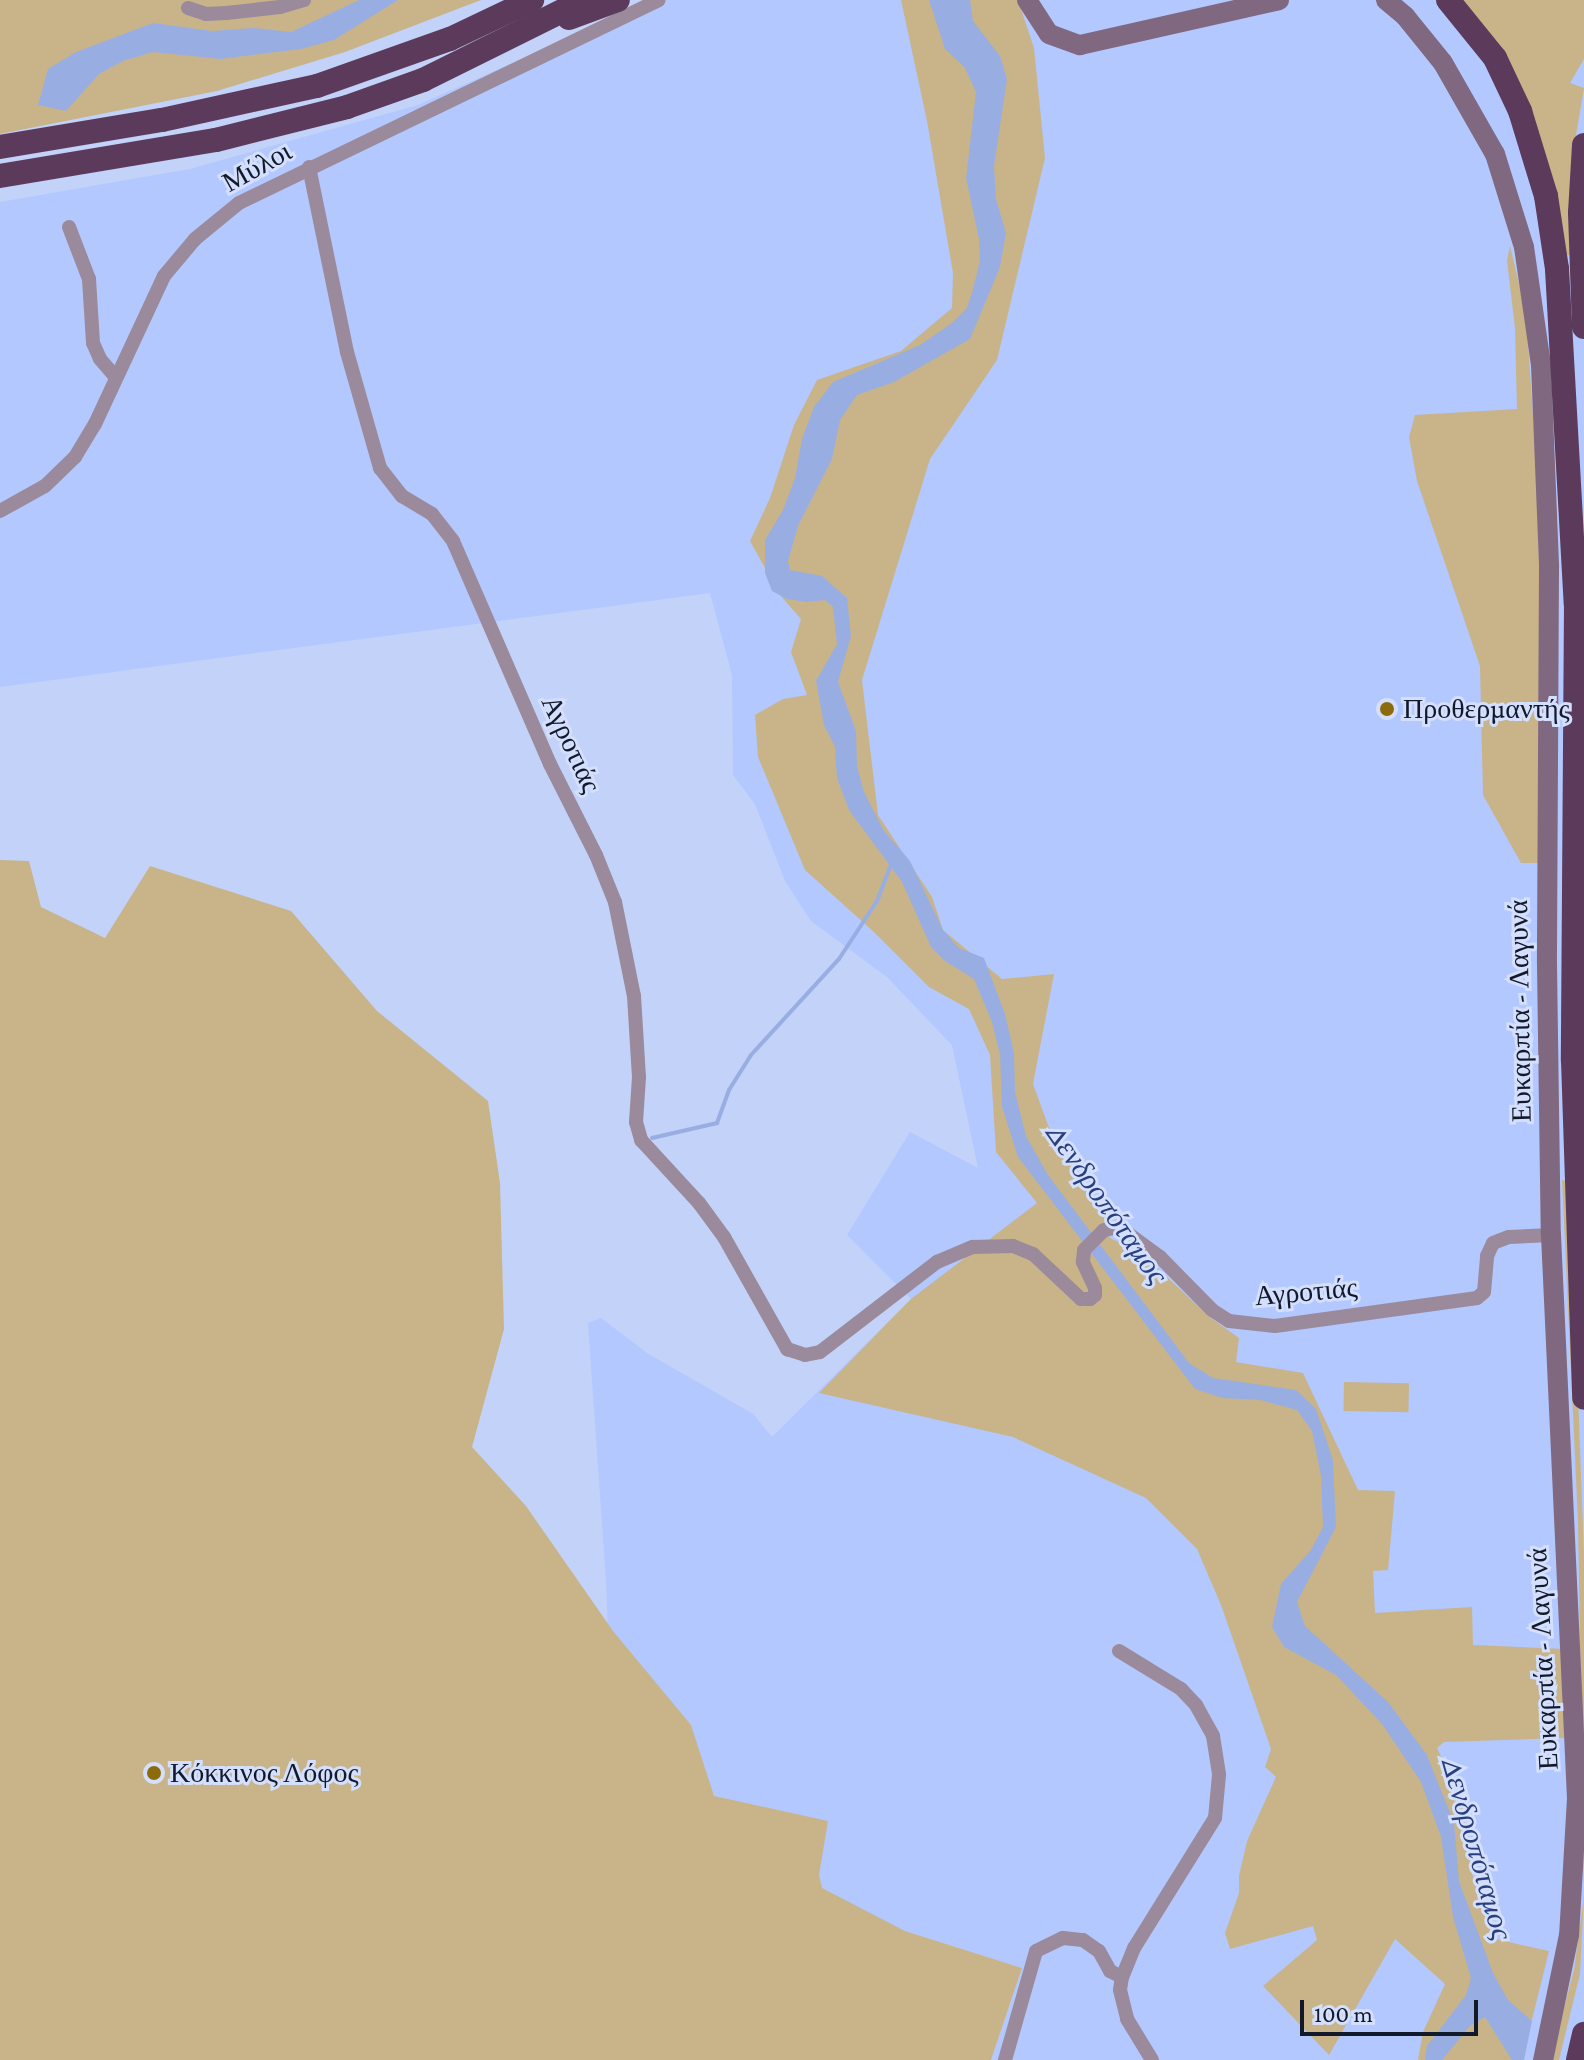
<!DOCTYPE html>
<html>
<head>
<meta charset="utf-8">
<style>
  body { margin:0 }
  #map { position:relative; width:1584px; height:2060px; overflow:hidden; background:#c2d2f8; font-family:"Crimson Pro",serif }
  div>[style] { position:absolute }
  .built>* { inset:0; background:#b2c8fe }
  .green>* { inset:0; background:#c8b488; transform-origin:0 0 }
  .water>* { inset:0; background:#98aee3 }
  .stream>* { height:4px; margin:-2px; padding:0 2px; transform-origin:2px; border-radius:2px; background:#98aee3 }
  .street>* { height:14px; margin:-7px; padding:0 7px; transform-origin:7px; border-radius:7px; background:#9b8a9b }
  .secondary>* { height:20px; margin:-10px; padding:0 10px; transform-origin:10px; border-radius:10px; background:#806880 }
  .highway>* { height:24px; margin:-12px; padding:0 12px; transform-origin:12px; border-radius:12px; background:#5b3a5b }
  .dots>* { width:22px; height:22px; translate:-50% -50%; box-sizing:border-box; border:4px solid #d3dffc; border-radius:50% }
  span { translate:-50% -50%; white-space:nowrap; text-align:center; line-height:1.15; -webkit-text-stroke:6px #d3dffc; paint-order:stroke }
  .street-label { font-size:28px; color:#12192a }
  .poi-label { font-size:28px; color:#12192a }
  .left { translate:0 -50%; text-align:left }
  .water-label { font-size:30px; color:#293f7f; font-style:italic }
  .scale { position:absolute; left:1300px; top:2000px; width:178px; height:36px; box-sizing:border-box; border:4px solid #12192a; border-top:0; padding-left:10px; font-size:24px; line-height:28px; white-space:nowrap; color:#12192a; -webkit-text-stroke:6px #d3dffc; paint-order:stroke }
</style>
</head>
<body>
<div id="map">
  <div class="built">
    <i style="clip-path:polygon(654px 0,1584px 0,1584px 2060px,991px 2060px,1022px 1968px,905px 1931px,798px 1891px,611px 1710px,606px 1581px,588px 1323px,601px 1318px,647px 1353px,753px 1414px,772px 1437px,911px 1299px,847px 1235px,910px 1132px,978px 1168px,952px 1045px,887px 977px,811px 921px,785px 881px,755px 804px,733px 775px,732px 675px,710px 593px,0 687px,0 202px,190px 169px,418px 105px)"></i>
  </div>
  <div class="green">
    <i style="clip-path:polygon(0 0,481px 0,345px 52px,217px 91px,0 134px)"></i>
    <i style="clip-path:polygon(901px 0,1018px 0,1034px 48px,1045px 158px,997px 360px,930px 459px,862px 680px,878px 815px,932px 897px,943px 930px,1002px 979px,1054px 974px,1033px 1084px,1056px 1147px,1103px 1207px,1110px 1238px,1141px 1253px,1211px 1318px,1239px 1338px,1236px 1362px,1303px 1373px,1358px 1490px,1395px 1491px,1388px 1570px,1373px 1571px,1375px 1613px,1472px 1607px,1473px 1645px,1565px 1649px,1565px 1738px,1444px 1742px,1437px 1748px,1463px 1802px,1472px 1874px,1495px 1939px,1549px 1951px,1522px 2060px,1418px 2060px,1423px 2032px,1445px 1984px,1395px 1939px,1329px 2055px,1263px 1986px,1317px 1940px,1313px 1926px,1230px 1949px,1225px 1933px,1239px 1893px,1239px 1876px,1247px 1841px,1276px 1777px,1265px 1767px,1271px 1749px,1221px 1605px,1197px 1549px,1146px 1498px,1013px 1437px,819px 1393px,911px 1299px,1037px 1203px,996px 1152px,990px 1055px,969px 1009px,929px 987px,875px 933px,805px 870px,758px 757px,755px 715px,783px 699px,807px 695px,791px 652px,801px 619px,780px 595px,750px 541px,770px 498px,794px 425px,817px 380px,901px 351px,952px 308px,953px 273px,927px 121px)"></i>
    <i style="clip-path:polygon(1460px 0,1584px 0,1584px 59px,1570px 83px,1584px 88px,1574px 147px,1572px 255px,1565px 255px,1554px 182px)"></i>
    <i style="clip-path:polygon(1510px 246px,1526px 313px,1535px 446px,1540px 585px,1540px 863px,1521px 863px,1483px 795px,1480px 666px,1417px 481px,1409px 437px,1415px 415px,1517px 409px,1515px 328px,1507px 261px)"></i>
    <i style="clip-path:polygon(0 860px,29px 861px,41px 907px,105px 938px,150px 866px,291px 911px,377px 1011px,488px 1101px,500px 1183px,504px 1329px,472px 1447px,526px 1506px,613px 1631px,691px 1725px,714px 1796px,828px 1821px,819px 1875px,822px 1888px,905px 1931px,1022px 1968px,991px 2060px,0 2060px)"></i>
    <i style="clip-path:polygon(1562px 1180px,1570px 1182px,1584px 1555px,1584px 1884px,1578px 1521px)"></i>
    <i style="left:1344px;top:1382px;width:65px;height:29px;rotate:1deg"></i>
    <i style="clip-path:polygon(1584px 1896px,1580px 1974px,1559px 2060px,1550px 2060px,1574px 1970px)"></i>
  </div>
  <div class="water">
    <i style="clip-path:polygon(359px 0,398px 0,334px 40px,301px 49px,220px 59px,153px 52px,123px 61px,99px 74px,66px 111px,38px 105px,48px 69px,76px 52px,153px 23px,212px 31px,253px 28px,291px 32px)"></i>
    <i style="clip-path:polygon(929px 0,970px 0,973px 21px,1000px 56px,1007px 79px,994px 166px,996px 199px,1006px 233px,1000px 267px,970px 339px,894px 382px,857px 395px,840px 420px,832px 459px,798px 526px,788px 561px,790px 570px,822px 576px,847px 598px,851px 636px,838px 682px,856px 731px,857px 766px,864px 792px,884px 831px,910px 861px,943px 930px,959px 948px,984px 958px,1005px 1014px,1014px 1053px,1015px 1092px,1026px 1136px,1048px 1175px,1189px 1363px,1213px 1378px,1296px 1390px,1316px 1409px,1333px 1460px,1336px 1527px,1297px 1602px,1305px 1626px,1388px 1702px,1427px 1755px,1454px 1823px,1459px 1881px,1493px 1973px,1508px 2000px,1532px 2021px,1524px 2060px,1512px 2060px,1485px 2017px,1470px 2026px,1442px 2060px,1425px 2060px,1427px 2046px,1466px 1995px,1471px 1978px,1453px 1917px,1441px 1837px,1421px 1782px,1382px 1724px,1336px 1675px,1284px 1647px,1272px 1627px,1281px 1584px,1311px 1550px,1323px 1527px,1321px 1476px,1312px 1431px,1297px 1410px,1260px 1400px,1223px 1398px,1195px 1389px,1018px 1157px,1002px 1107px,1000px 1055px,992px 1022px,974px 979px,945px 961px,931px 947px,902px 882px,849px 810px,837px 778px,835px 747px,824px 725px,816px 681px,837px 644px,833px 607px,825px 600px,806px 602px,787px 599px,772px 591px,765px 573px,765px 540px,783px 510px,795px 478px,802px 439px,814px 407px,833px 382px,920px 345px,952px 323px,967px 308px,973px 289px,980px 261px,979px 239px,966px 178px,976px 92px,965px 68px,945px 49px)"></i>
  </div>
  <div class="stream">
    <i style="left:652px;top:1138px;width:67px;rotate:-13deg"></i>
    <i style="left:717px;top:1123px;width:35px;rotate:-70deg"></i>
    <i style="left:729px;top:1090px;width:41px;rotate:-57.8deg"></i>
    <i style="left:751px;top:1055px;width:130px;rotate:-47.5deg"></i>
    <i style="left:839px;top:959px;width:69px;rotate:-56.8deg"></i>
    <i style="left:877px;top:901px;width:42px;rotate:-69deg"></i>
  </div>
  <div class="street">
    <i style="left:188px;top:8px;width:19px;rotate:18deg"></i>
    <i style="left:206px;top:14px;width:20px;rotate:-3deg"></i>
    <i style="left:226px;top:13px;width:54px;rotate:-6.3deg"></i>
    <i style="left:280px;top:7px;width:25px;rotate:-16deg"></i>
    <i style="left:309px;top:167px;width:189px;rotate:78.4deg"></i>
    <i style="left:347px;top:352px;width:121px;rotate:74.1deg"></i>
    <i style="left:380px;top:468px;width:36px;rotate:52deg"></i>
    <i style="left:402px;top:496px;width:35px;rotate:31deg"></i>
    <i style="left:432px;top:514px;width:34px;rotate:52deg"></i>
    <i style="left:453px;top:541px;width:243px;rotate:66.5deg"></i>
    <i style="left:550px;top:764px;width:102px;rotate:63.2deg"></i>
    <i style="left:596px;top:855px;width:51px;rotate:68deg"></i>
    <i style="left:615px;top:902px;width:96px;rotate:78.6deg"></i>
    <i style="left:634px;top:996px;width:81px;rotate:86.5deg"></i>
    <i style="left:639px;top:1077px;width:45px;rotate:93.8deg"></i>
    <i style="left:636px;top:1122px;width:19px;rotate:74deg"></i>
    <i style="left:641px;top:1140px;width:86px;rotate:47.4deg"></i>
    <i style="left:699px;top:1203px;width:42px;rotate:53.7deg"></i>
    <i style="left:724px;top:1237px;width:129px;rotate:60.6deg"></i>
    <i style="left:787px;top:1349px;width:19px;rotate:18deg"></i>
    <i style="left:805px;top:1355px;width:15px;rotate:-11deg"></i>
    <i style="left:820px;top:1352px;width:148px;rotate:-37.6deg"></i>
    <i style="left:937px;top:1262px;width:39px;rotate:-23deg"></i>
    <i style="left:973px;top:1247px;width:40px;rotate:-1.4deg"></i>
    <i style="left:1013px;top:1246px;width:22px;rotate:22deg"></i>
    <i style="left:1033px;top:1254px;width:66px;rotate:43.2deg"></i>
    <i style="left:1081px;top:1299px;width:9px"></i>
    <i style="left:1090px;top:1299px;width:6px;rotate:-39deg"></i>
    <i style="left:1095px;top:1295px;width:7px;rotate:-90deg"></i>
    <i style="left:1095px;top:1288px;width:29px;rotate:-115deg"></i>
    <i style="left:1083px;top:1262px;width:12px;rotate:-85deg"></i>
    <i style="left:1084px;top:1250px;width:28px;rotate:-45deg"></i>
    <i style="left:1104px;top:1230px;width:15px;rotate:-11deg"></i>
    <i style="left:1119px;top:1227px;width:51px;rotate:36.2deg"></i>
    <i style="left:1160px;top:1257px;width:74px;rotate:45.5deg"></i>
    <i style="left:1212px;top:1310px;width:20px;rotate:33deg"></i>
    <i style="left:1229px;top:1321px;width:46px;rotate:6.2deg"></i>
    <i style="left:1275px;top:1326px;width:204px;rotate:-7.9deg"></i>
    <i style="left:1477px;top:1298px;width:9px;rotate:-41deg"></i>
    <i style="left:1484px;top:1292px;width:36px;rotate:-85deg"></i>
    <i style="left:1487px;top:1256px;width:14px;rotate:-65deg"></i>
    <i style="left:1493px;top:1243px;width:17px;rotate:-21deg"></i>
    <i style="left:1509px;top:1237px;width:42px;rotate:-2.7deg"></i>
    <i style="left:69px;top:227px;width:56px;rotate:69deg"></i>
    <i style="left:89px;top:279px;width:64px;rotate:86.4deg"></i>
    <i style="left:93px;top:343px;width:17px;rotate:66deg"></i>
    <i style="left:100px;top:359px;width:23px;rotate:49deg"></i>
    <i style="left:0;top:511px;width:51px;rotate:-29.1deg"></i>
    <i style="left:45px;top:486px;width:42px;rotate:-44deg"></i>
    <i style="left:75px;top:457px;width:39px;rotate:-59deg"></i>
    <i style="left:95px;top:424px;width:163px;rotate:-65deg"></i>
    <i style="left:164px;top:276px;width:48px;rotate:-50deg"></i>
    <i style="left:195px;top:239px;width:57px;rotate:-39.3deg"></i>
    <i style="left:239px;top:203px;width:466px;rotate:-25.8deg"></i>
    <i style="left:1119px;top:1651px;width:73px;rotate:31.5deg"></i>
    <i style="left:1181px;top:1689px;width:22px;rotate:47deg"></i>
    <i style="left:1196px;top:1705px;width:35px;rotate:61deg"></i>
    <i style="left:1213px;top:1736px;width:39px;rotate:81deg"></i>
    <i style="left:1219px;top:1775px;width:43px;rotate:95.3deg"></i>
    <i style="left:1215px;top:1818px;width:153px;rotate:121.9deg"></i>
    <i style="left:1134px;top:1948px;width:31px;rotate:112deg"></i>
    <i style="left:1122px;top:1977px;width:13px;rotate:99deg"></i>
    <i style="left:1120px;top:1990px;width:30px;rotate:76deg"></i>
    <i style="left:1127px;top:2019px;width:48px;rotate:58.6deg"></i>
    <i style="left:1005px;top:2060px;width:113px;rotate:-74.1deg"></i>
    <i style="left:1036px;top:1951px;width:30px;rotate:-26deg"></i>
    <i style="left:1063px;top:1938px;width:20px;rotate:6deg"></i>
    <i style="left:1083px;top:1940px;width:19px;rotate:35deg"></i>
    <i style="left:1099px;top:1951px;width:23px;rotate:61deg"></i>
    <i style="left:1110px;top:1971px;width:13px;rotate:27deg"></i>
  </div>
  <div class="secondary">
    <i style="left:1027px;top:0;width:40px;rotate:57.1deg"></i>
    <i style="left:1049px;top:34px;width:33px;rotate:20deg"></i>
    <i style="left:1080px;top:45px;width:204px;rotate:-12.7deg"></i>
    <i style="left:1386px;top:0;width:25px;rotate:40deg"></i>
    <i style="left:1405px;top:16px;width:60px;rotate:51deg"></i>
    <i style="left:1443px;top:63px;width:105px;rotate:60.3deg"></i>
    <i style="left:1495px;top:154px;width:97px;rotate:72.7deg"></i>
    <i style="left:1524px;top:247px;width:119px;rotate:81.8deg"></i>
    <i style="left:1541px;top:365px;width:202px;rotate:87.7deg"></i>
    <i style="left:1549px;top:567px;width:397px;rotate:90.3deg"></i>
    <i style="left:1547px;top:964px;width:271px;rotate:89.2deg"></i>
    <i style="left:1551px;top:1235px;width:564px;rotate:87.36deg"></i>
    <i style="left:1577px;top:1798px;width:137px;rotate:93.3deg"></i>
    <i style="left:1569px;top:1935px;width:128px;rotate:101.7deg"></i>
  </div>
  <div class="highway">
    <i style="left:1448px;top:0;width:75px;rotate:51deg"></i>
    <i style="left:1495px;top:58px;width:59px;rotate:64.7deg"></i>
    <i style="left:1520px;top:111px;width:89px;rotate:73deg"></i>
    <i style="left:1546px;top:196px;width:74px;rotate:81.4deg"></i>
    <i style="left:1557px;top:269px;width:336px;rotate:86.8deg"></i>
    <i style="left:1576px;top:604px;width:456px;rotate:90.4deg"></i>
    <i style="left:1573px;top:1060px;width:338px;rotate:88.1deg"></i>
    <i style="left:569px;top:18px;width:52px;rotate:-20.2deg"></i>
    <i style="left:1584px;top:145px;width:68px;rotate:93.4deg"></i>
    <i style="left:1580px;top:213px;width:114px;rotate:88deg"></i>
    <i style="left:0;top:147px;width:164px;rotate:-9.5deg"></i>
    <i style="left:162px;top:120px;width:159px;rotate:-12.4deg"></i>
    <i style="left:317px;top:86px;width:141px;rotate:-19.5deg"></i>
    <i style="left:450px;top:39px;width:91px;rotate:-25.4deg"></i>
    <i style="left:0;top:176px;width:219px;rotate:-9.5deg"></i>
    <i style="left:216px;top:140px;width:135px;rotate:-14.1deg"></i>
    <i style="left:347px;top:107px;width:81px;rotate:-19.6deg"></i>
    <i style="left:423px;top:80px;width:180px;rotate:-26.4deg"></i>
    <i style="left:1578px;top:2060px;width:27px;rotate:-77deg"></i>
  </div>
  <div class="dots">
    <i style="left:1387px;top:709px;background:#8c6b0d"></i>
    <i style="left:154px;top:1773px;background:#8c6b0d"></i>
  </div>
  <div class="street-label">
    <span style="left:257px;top:167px;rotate:-29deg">Μύλοι</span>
    <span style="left:571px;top:744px;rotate:65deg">Αγροτιάς</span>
    <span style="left:1520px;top:1011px;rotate:-91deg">Ευκαρπία - Λαγυνά</span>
    <span style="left:1306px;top:1292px;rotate:-5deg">Αγροτιάς</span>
    <span style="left:1543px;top:1659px;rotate:-93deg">Ευκαρπία - Λαγυνά</span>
  </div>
  <div class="poi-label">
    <span class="left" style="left:1403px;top:709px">Προθερμαντής</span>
    <span class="left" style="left:170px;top:1773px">Κόκκινος Λόφος</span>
  </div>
  <div class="water-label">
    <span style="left:1107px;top:1204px;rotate:55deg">Δενδροπόταμος</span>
    <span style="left:1477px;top:1849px;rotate:74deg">Δενδροπόταμος</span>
  </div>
  <div class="scale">100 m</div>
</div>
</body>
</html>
